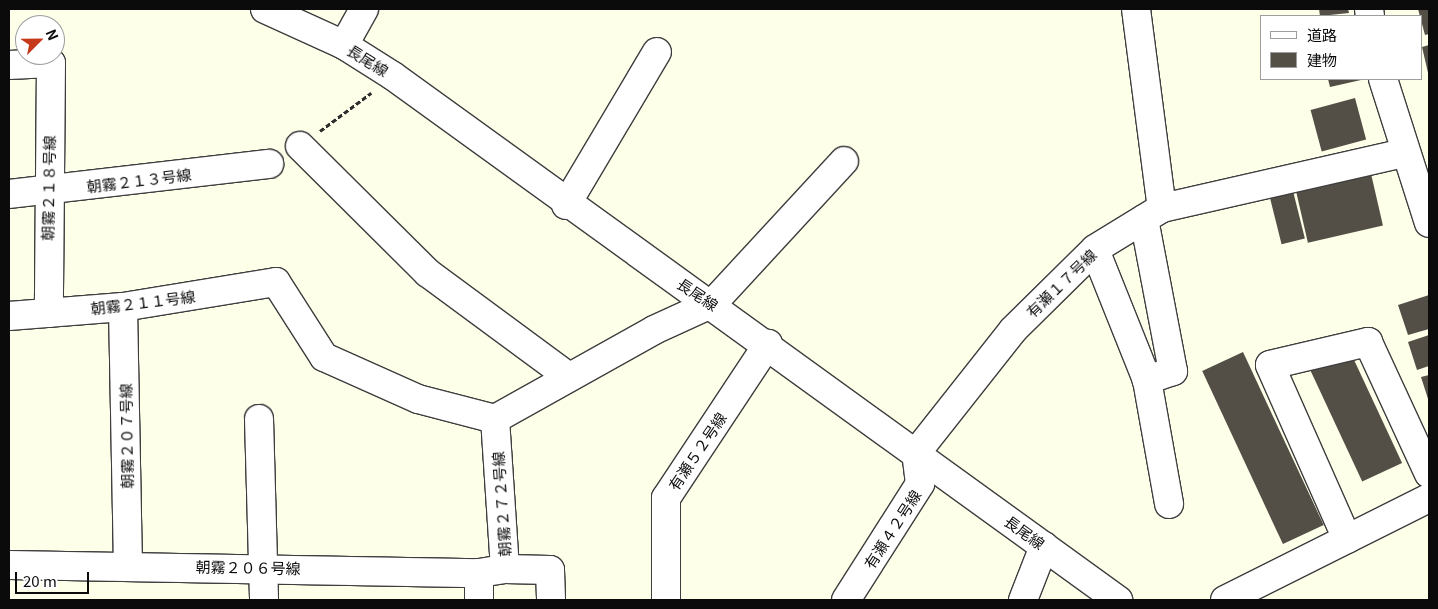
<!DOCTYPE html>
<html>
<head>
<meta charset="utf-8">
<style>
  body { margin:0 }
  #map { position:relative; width:1438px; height:609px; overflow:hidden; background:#feffe9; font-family:Georgia,"Noto Sans JP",serif }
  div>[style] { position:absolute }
  .building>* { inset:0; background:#544f46; transform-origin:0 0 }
  .path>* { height:3px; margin-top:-1.5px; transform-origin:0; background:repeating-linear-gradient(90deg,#2d2d2d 0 5px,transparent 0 7.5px) }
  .roads { filter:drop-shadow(1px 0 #3e3e3e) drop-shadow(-1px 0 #3e3e3e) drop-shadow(0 1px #3e3e3e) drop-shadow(0 -1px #3e3e3e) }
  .minor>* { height:28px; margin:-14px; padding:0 14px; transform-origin:14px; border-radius:14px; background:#fff }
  span { translate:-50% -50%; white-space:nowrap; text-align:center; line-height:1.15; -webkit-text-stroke:5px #fff; paint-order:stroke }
  .street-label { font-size:15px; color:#0b0b0b }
  .frame { position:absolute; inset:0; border:10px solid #0b0b0b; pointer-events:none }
  .legend { position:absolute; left:1260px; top:15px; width:162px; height:65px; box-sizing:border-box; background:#fff; border:1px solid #9d9d9d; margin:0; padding:6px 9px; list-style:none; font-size:15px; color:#0b0b0b }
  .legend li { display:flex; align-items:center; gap:10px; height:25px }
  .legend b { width:25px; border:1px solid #9d9d9d }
  .north { position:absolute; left:15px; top:15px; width:50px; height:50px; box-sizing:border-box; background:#fff; border:1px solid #9d9d9d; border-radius:50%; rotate:67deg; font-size:14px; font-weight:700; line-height:20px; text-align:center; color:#0b0b0b }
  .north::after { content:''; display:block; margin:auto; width:18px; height:22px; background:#c53919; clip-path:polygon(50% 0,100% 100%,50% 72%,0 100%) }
  .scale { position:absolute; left:15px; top:572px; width:74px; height:22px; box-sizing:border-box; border:2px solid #0b0b0b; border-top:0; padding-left:6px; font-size:15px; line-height:18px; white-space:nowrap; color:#0b0b0b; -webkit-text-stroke:4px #fff; paint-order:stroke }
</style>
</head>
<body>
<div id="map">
  <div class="building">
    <i style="clip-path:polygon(1319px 9px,1348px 9px,1349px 13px,1320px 16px)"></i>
    <i style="clip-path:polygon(1418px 9px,1429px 9px,1429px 34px,1425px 35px)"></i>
    <i style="clip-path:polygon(1429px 45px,1429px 77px,1422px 47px)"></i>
    <i style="clip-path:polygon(1328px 79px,1361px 79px,1361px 80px,1330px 87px)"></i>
    <i style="left:1355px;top:98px;width:43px;height:46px;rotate:75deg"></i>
    <i style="left:1369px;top:165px;width:62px;height:77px;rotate:77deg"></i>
    <i style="left:1293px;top:191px;width:49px;height:24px;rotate:76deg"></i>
    <i style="clip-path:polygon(1429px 295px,1429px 329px,1408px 335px,1398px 305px)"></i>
    <i style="clip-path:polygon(1429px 335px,1429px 366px,1417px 370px,1408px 342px)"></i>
    <i style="left:1348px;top:347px;width:128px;height:44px;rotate:65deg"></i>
    <i style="left:1243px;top:352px;width:191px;height:45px;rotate:65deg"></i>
    <i style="clip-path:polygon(1429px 375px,1429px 402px,1421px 377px)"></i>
  </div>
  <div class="path">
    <i style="left:320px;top:131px;width:64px;rotate:-36.7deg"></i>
  </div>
  <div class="roads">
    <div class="minor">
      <i style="left:265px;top:9px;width:87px;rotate:24.5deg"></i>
      <i style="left:344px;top:45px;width:58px;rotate:32.3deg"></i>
      <i style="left:393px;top:76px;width:895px;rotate:35.86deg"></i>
      <i style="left:1136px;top:9px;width:201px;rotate:82.6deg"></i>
      <i style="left:1369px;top:9px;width:7px;rotate:82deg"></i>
      <i style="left:344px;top:45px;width:41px;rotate:-60.9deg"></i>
      <i style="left:9px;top:65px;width:42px;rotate:-2.7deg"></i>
      <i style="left:51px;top:63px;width:250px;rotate:90.5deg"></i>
      <i style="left:1383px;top:79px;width:151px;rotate:72.3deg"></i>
      <i style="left:300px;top:146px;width:180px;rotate:44.8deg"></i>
      <i style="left:428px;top:273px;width:175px;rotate:36.4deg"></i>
      <i style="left:9px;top:194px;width:262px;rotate:-6.6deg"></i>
      <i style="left:566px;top:205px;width:178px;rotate:-59.3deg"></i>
      <i style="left:1144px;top:219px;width:155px;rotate:79.2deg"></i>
      <i style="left:1173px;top:371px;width:28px;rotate:161deg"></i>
      <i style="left:1095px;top:250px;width:140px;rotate:68.2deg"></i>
      <i style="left:1147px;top:380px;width:126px;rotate:79.9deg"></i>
      <i style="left:123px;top:307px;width:257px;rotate:88.9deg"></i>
      <i style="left:9px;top:316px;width:114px;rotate:-4.5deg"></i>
      <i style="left:123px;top:307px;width:155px;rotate:-9.3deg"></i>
      <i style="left:276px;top:282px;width:89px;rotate:57.4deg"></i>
      <i style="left:324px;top:357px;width:103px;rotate:24.1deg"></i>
      <i style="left:418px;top:399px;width:80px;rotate:14.6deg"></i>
      <i style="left:495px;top:419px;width:182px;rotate:-29.2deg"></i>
      <i style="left:654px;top:330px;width:65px;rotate:-24.6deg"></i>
      <i style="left:713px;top:303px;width:193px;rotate:-47.3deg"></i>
      <i style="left:259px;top:419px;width:181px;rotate:88.4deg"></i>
      <i style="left:1347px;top:539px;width:190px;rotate:-113.9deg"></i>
      <i style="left:1270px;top:365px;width:101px;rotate:-13.2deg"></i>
      <i style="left:1368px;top:342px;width:145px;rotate:65.2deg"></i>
      <i style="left:9px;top:565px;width:470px;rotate:1deg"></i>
      <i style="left:479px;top:573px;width:26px;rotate:-9deg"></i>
      <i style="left:505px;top:569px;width:150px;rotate:-93.8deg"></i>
      <i style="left:505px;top:569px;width:45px;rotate:1.3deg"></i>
      <i style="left:550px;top:570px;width:30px;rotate:88deg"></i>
      <i style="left:479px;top:600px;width:27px;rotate:-90deg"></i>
      <i style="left:666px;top:600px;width:102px;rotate:-90deg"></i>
      <i style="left:666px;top:498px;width:185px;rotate:-56.5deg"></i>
      <i style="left:846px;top:600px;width:138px;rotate:-57.5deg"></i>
      <i style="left:920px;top:484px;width:31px;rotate:-97deg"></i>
      <i style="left:916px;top:453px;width:157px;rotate:-51.7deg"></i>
      <i style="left:1013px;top:330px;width:115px;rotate:-44.6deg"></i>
      <i style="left:1095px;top:249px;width:79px;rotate:-31.5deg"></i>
      <i style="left:1162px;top:208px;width:248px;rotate:-12.8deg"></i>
      <i style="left:1023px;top:600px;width:58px;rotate:-68.7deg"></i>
      <i style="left:1225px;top:600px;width:228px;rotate:-26.6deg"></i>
    </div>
  </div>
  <div class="street-label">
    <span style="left:368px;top:60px;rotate:32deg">長尾線</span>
    <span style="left:139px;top:180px;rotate:-7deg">朝霧２１３号線</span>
    <span style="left:48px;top:188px;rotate:-89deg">朝霧２１８号線</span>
    <span style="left:1061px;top:283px;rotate:-44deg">有瀬１７号線</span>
    <span style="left:698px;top:294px;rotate:34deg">長尾線</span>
    <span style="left:143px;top:302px;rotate:-7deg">朝霧２１１号線</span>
    <span style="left:126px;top:436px;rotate:-91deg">朝霧２０７号線</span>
    <span style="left:697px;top:451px;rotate:-56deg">有瀬５２号線</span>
    <span style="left:501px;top:504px;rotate:-94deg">朝霧２７２号線</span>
    <span style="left:892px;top:529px;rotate:-57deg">有瀬４２号線</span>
    <span style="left:1025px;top:532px;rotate:36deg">長尾線</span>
    <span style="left:248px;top:567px;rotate:1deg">朝霧２０６号線</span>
  </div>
  <div class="frame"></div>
  <ul class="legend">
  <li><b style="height:6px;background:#fff"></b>道路</li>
  <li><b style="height:14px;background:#544f46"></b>建物</li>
  </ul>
  <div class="north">N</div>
  <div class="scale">20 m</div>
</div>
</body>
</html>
